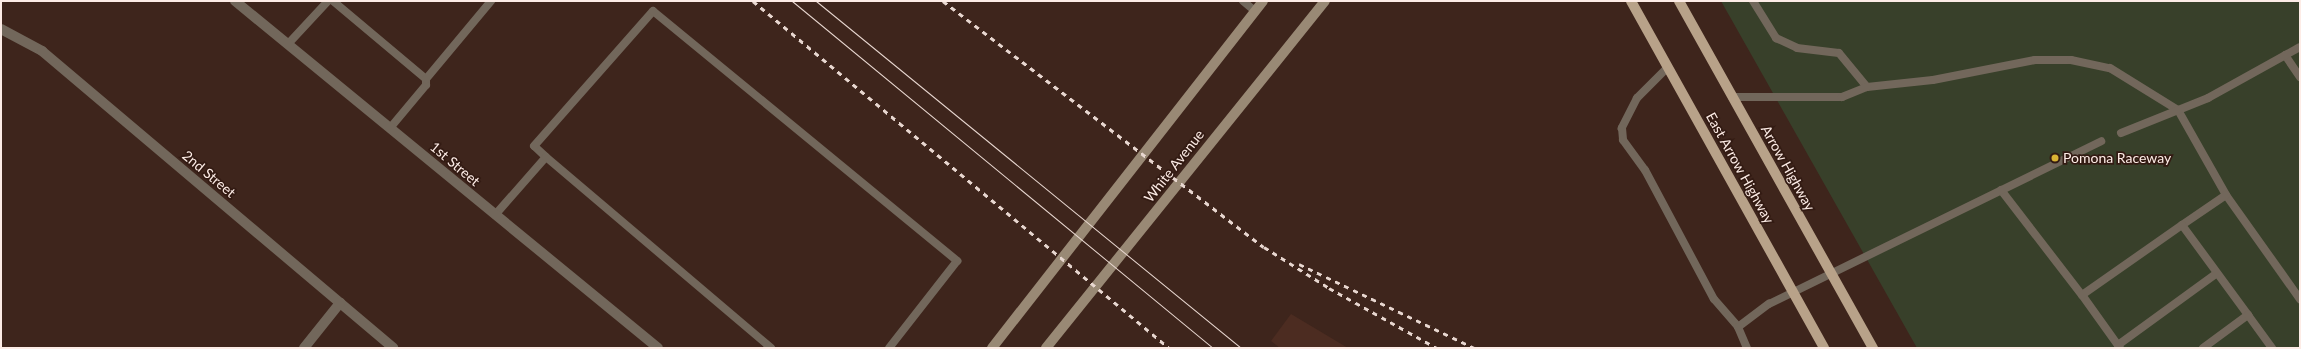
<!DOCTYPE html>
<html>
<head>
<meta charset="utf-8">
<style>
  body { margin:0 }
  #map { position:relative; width:2301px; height:349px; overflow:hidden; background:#3e251c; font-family:Lato,sans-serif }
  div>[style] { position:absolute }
  .built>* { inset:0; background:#4c2c21 }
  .green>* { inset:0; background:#38402a }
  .service>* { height:8px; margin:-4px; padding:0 4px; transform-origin:4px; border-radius:4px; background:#72675b }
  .minor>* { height:10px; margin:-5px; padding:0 5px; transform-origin:5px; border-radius:5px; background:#72675b }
  .secondary>* { height:10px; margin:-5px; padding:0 5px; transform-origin:5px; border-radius:5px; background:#998975 }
  .primary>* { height:10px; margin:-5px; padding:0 5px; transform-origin:5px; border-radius:5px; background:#b8a289 }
  .tram>* { height:1px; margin:-0.5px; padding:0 0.5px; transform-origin:0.5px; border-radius:0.5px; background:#e8d7d0 }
  .rail>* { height:3px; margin-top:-1.5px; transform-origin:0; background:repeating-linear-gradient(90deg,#e8d7d0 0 5px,transparent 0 10px) }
  .dots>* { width:11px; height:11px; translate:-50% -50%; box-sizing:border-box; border:2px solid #331b13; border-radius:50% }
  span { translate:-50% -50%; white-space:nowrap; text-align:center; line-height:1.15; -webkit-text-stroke:3.5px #331b13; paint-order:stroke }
  .poi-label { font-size:14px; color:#fdece6 }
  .left { translate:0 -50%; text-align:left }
  .street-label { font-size:14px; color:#fdece6 }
  .frame { position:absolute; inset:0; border:2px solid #fdece6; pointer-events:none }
</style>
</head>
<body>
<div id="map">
  <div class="built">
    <i style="clip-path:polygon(1291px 314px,1348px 348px,1280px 348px,1271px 341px)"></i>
  </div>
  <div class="green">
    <i style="clip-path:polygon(1721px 1px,2300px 1px,2300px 348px,1917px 348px)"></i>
  </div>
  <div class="service">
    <i style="left:333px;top:1px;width:121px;rotate:40deg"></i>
    <i style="left:426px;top:79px;width:6px;rotate:90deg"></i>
    <i style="left:426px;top:85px;width:56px;rotate:129.9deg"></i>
    <i style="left:1243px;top:1px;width:16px;rotate:40deg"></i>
    <i style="left:1753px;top:1px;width:44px;rotate:58.1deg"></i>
    <i style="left:1776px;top:38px;width:23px;rotate:25deg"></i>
    <i style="left:1797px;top:48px;width:42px;rotate:6.8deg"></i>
    <i style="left:1839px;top:53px;width:44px;rotate:50.5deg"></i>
    <i style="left:1867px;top:87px;width:66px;rotate:-6.1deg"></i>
    <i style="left:1933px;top:80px;width:104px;rotate:-11.1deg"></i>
    <i style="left:2035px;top:60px;width:36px"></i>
    <i style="left:2071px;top:60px;width:40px;rotate:12deg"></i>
    <i style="left:2110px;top:68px;width:80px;rotate:31.7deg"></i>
    <i style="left:2178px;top:110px;width:98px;rotate:60.5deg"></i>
    <i style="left:2226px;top:195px;width:128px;rotate:54.6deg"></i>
    <i style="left:288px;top:44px;width:59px;rotate:-47.1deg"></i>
    <i style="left:2285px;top:55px;width:27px;rotate:56deg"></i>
    <i style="left:1668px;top:67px;width:44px;rotate:135deg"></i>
    <i style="left:1637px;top:98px;width:34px;rotate:117deg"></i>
    <i style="left:1622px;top:128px;width:12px;rotate:85deg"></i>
    <i style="left:1623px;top:140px;width:37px;rotate:54deg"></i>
    <i style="left:1645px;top:170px;width:146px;rotate:61.9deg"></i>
    <i style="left:1714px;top:299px;width:37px;rotate:49deg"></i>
    <i style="left:1738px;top:327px;width:23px;rotate:67deg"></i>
    <i style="left:426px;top:79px;width:102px;rotate:-50.2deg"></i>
    <i style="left:1732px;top:97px;width:110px"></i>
    <i style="left:1842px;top:97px;width:27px;rotate:-22deg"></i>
    <i style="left:2121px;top:133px;width:94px;rotate:-21.9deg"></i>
    <i style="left:2208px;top:98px;width:105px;rotate:-29deg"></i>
    <i style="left:546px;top:157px;width:16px;rotate:-137deg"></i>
    <i style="left:534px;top:146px;width:180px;rotate:-48.6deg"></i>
    <i style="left:653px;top:11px;width:394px;rotate:39.4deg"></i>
    <i style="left:957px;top:261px;width:110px;rotate:128deg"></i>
    <i style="left:2001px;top:190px;width:133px;rotate:52.4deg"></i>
    <i style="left:495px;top:215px;width:77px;rotate:-48.7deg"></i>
    <i style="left:546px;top:157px;width:295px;rotate:40.3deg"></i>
    <i style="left:2182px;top:225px;width:53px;rotate:-34.3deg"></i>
    <i style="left:1738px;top:327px;width:39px;rotate:-37deg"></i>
    <i style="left:1769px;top:304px;width:370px;rotate:-26.1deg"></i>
    <i style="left:2118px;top:345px;width:122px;rotate:-36deg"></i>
    <i style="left:2120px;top:348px;width:65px;rotate:-125.6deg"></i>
    <i style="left:2082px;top:295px;width:122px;rotate:-35deg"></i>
    <i style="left:2182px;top:225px;width:112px;rotate:53.7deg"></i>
    <i style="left:2203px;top:348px;width:56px;rotate:-36.3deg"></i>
    <i style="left:2248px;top:315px;width:41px;rotate:54deg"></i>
  </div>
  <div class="minor">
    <i style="left:235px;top:1px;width:547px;rotate:39.36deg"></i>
    <i style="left:1px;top:29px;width:47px;rotate:28.2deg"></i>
    <i style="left:42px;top:51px;width:460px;rotate:40.2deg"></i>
    <i style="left:304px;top:348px;width:58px;rotate:-51.3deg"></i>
  </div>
  <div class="secondary">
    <i style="left:992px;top:348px;width:440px;rotate:-52deg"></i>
    <i style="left:1046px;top:348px;width:445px;rotate:-51.2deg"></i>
  </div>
  <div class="primary">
    <i style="left:1631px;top:1px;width:397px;rotate:60.9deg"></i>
    <i style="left:1679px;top:1px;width:398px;rotate:60.8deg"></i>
  </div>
  <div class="tram">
    <i style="left:792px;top:1px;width:546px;rotate:39.5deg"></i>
    <i style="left:816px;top:1px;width:549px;rotate:39.23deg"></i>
  </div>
  <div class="rail">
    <i style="left:753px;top:1px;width:542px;rotate:39.83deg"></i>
    <i style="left:943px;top:1px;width:404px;rotate:37.5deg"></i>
    <i style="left:1264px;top:247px;width:77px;rotate:32.2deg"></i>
    <i style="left:1329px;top:288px;width:124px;rotate:29.1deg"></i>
    <i style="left:1299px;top:264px;width:194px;rotate:25.6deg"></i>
  </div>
  <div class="dots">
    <i style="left:2055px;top:158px;background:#dab333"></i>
  </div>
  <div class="poi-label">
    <span class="left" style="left:2063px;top:158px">Pomona Raceway</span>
  </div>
  <div class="street-label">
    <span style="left:455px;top:164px;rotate:40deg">1st Street</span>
    <span style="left:1174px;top:166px;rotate:-52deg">White Avenue</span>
    <span style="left:1740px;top:168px;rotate:61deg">East Arrow Highway</span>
    <span style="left:1788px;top:168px;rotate:61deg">Arrow Highway</span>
    <span style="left:209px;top:174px;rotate:40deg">2nd Street</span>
  </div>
  <div class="frame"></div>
</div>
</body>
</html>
